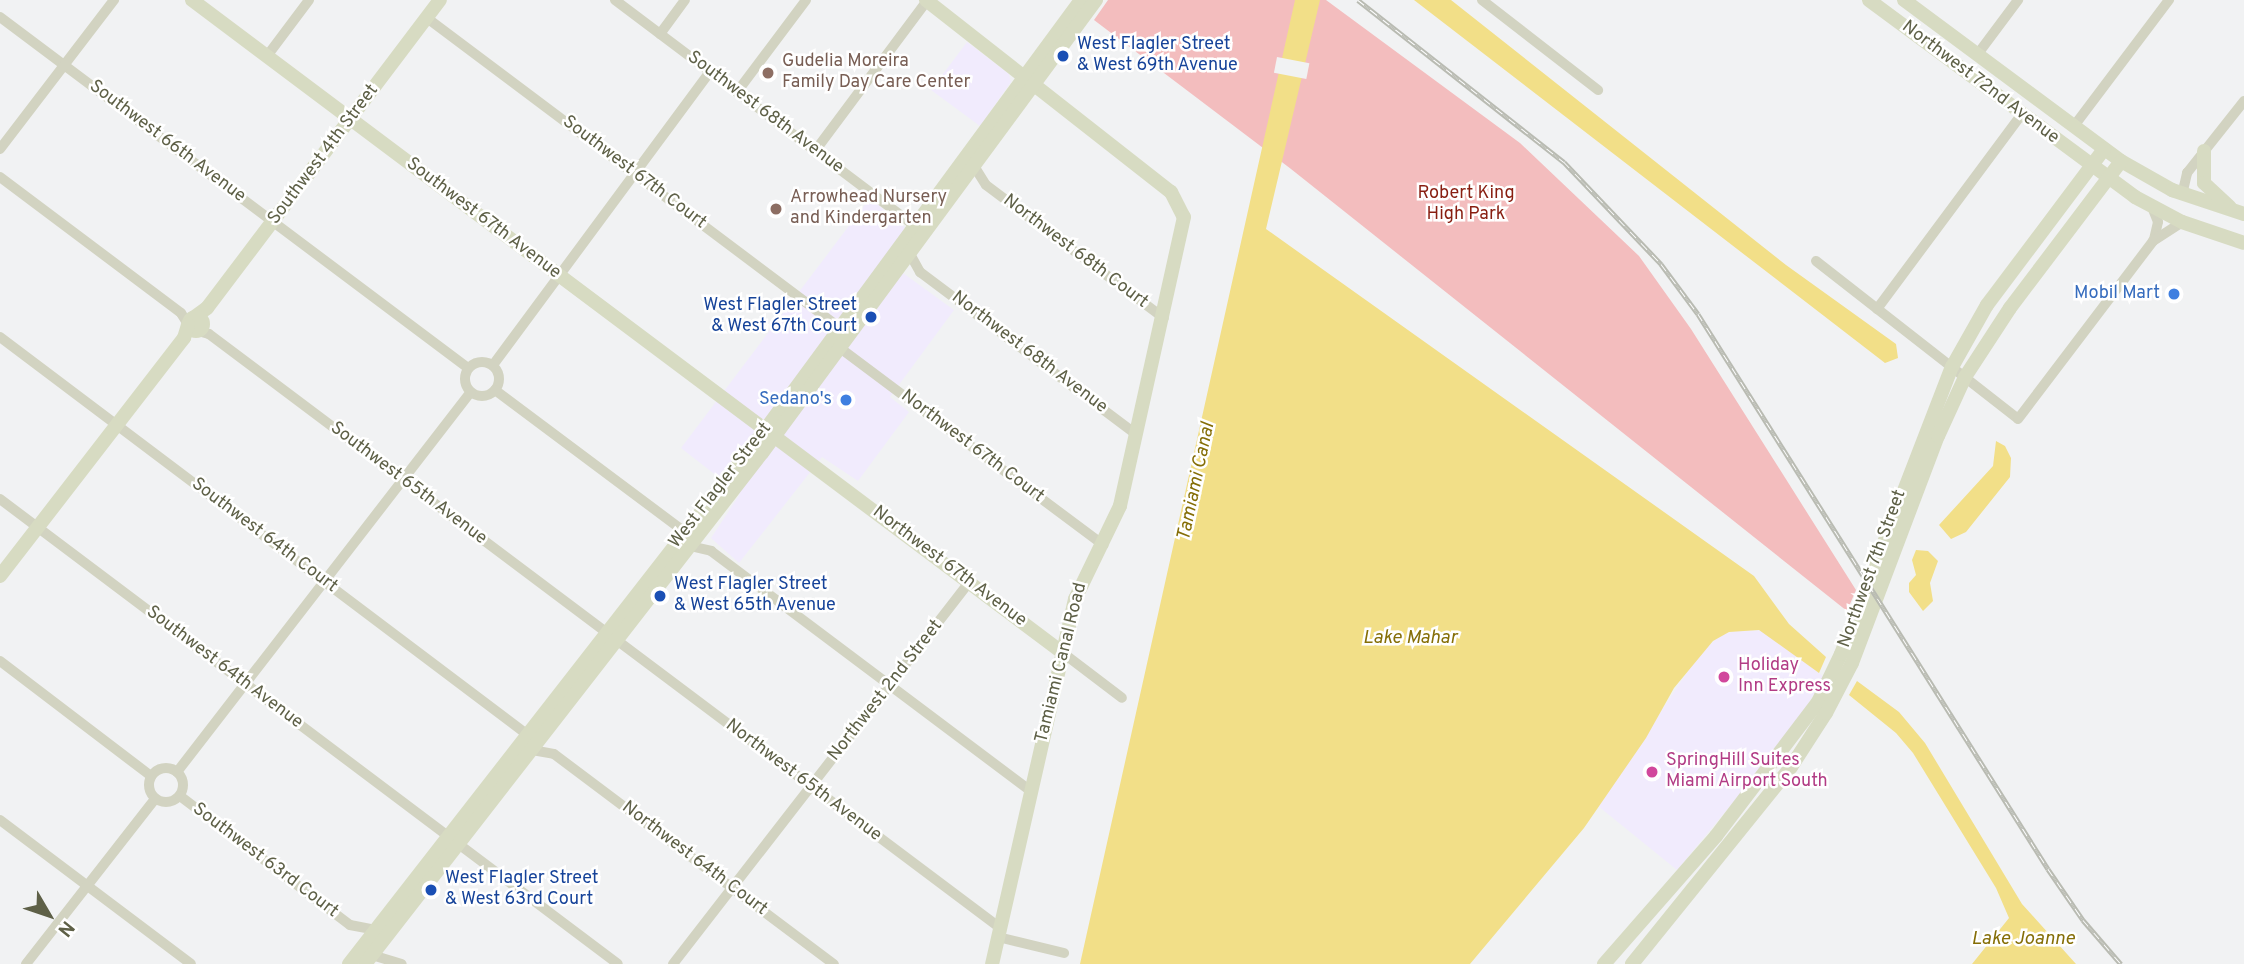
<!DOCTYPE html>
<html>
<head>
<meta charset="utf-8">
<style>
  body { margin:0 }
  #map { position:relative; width:2244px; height:964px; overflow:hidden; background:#f1f2f3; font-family:Overpass,sans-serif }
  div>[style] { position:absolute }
  .commercial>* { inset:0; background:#f1ebfd }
  .green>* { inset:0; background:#f3bdbe }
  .water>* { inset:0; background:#f2df88 }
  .pier>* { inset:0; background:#f1f2f3; transform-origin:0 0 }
  .street>* { height:10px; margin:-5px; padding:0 5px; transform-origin:5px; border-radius:5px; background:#d2d3c1 }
  .street>.ring { margin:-5px; padding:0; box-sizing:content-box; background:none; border:10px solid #d2d3c1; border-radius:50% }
  .secondary>* { height:14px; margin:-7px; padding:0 7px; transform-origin:7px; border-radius:7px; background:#d7dbc2 }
  .secondary>.ring { margin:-7px; padding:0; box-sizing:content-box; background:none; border:14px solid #d7dbc2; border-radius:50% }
  .rail>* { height:5px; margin-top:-2.5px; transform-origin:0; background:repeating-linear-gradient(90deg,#fff 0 8px,#b9bbb2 0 16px); box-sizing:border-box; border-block:2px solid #b9bbb2 }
  .dots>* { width:19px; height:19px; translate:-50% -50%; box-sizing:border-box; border:4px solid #fff; border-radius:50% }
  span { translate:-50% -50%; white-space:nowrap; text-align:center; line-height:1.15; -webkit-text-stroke:5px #fff; paint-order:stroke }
  .transit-label { font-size:18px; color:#164399 }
  .left { translate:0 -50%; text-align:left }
  .right { translate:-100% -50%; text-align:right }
  .education-label { font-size:18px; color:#785e54 }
  .street-label { font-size:18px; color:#5e6047 }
  .park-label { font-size:18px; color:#881e11 }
  .shop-label { font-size:18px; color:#366cbe }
  .hotel-label { font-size:18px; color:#b23c85 }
  .water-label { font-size:19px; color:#856e07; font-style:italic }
  .north { position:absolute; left:14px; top:880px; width:70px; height:70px; -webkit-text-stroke:5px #fff; paint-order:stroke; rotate:129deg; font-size:19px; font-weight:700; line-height:28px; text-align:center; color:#5e6047 }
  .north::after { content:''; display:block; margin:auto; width:24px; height:32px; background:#5e6047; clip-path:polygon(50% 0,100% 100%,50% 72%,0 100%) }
</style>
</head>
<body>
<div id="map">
  <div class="commercial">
    <i style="clip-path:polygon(967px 42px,1009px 74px,1011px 82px,980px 126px,931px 90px)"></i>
    <i style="clip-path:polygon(870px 198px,905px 228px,885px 260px,954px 310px,890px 397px,909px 412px,858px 481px,822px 457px,739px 563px,711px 538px,740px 494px,681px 448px)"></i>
    <i style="clip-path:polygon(1740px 630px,1767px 631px,1824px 677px,1792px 731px,1677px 870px,1598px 806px,1700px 653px,1721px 635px)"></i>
  </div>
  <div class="green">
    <i style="clip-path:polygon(1108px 0,1326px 0,1520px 143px,1639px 256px,1691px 329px,1856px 590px,1847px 611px,1291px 169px,1094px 20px)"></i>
  </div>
  <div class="water">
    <i style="clip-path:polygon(1295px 0,1320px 0,1266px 229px,1754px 576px,1789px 624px,1826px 657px,1819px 673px,1759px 630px,1729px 632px,1713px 641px,1674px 688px,1646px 738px,1584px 828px,1470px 964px,1080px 964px)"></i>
    <i style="clip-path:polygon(1414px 0,1451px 0,1786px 265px,1896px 344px,1898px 358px,1885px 363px)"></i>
    <i style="clip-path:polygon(1996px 441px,2005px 446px,2011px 458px,2010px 477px,1966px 532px,1951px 539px,1939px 525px,1993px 466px)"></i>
    <i style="clip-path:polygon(1916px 550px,1928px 551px,1938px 561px,1930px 583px,1933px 601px,1923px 611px,1909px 592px,1909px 583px,1916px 575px,1912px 560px)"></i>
    <i style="clip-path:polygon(1857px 681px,1899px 712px,1925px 743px,2022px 904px,2076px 964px,1972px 964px,2009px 918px,1996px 888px,1913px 753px,1896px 733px,1849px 695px)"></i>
  </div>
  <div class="pier">
    <i style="left:1277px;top:57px;width:33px;height:16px;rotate:11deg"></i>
  </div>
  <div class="street">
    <i style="left:615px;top:0;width:376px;rotate:37deg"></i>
    <i style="left:1482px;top:0;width:147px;rotate:37.8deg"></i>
    <i style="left:0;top:17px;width:585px;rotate:36.87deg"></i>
    <i style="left:427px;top:18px;width:516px;rotate:36.89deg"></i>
    <i style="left:660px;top:34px;width:42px;rotate:-53.7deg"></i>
    <i style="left:1977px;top:55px;width:69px;rotate:-53.3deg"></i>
    <i style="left:267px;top:56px;width:70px;rotate:-53.1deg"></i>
    <i style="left:737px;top:92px;width:115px;rotate:-53.1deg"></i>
    <i style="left:2074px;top:126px;width:158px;rotate:-53deg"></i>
    <i style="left:0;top:149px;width:188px;rotate:-52.6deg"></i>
    <i style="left:815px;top:151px;width:187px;rotate:-53.3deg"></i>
    <i style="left:974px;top:166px;width:22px;rotate:58deg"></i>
    <i style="left:986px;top:185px;width:222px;rotate:36.8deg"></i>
    <i style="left:0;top:177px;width:226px;rotate:36.9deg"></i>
    <i style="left:181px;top:313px;width:13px;rotate:58deg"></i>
    <i style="left:2182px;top:195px;width:23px;rotate:-77deg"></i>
    <i style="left:2187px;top:173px;width:92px;rotate:-51.6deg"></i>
    <i style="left:2152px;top:207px;width:16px;rotate:68deg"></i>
    <i style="left:2158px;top:222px;width:18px;rotate:103deg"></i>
    <i style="left:910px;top:254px;width:21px;rotate:61deg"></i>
    <i style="left:920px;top:272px;width:271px;rotate:36.9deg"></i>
    <i style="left:1816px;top:261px;width:256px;rotate:38deg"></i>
    <i style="left:2018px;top:419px;width:223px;rotate:-52.8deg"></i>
    <i style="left:2153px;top:241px;width:35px;rotate:-33deg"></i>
    <i style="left:1877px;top:309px;width:243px;rotate:-53.4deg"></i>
    <i style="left:198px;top:331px;width:11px;rotate:15deg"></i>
    <i style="left:209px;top:334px;width:989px;rotate:36.9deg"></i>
    <i style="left:0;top:337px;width:661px;rotate:37.01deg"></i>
    <i style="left:840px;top:348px;width:329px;rotate:36.8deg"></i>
    <i class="ring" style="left:465px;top:362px;width:24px;height:24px"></i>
    <i style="left:493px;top:365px;width:365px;rotate:-53.5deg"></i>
    <i style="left:495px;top:390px;width:237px;rotate:36.8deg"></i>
    <i style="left:0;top:499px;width:773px;rotate:36.96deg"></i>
    <i style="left:690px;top:546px;width:22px;rotate:13deg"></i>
    <i style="left:711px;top:551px;width:401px;rotate:36.9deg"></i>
    <i style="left:1063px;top:653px;width:74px;rotate:37.3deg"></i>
    <i style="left:0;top:661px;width:190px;rotate:37.3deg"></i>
    <i style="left:532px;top:750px;width:22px;rotate:10deg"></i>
    <i style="left:554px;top:754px;width:350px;rotate:36.9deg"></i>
    <i class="ring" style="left:149px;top:768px;width:24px;height:24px"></i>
    <i style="left:177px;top:772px;width:480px;rotate:-52.3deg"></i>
    <i style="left:180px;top:796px;width:213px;rotate:37.2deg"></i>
    <i style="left:350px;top:925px;width:26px;rotate:11deg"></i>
    <i style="left:0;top:820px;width:239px;rotate:37deg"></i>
    <i style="left:998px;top:937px;width:68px;rotate:13.6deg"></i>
    <i style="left:372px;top:955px;width:31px;rotate:17deg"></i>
    <i style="left:26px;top:964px;width:209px;rotate:-52deg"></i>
    <i style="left:673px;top:964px;width:482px;rotate:-52.2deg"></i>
  </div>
  <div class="secondary">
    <i style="left:192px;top:0;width:1089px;rotate:36.86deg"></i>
    <i style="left:926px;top:0;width:311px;rotate:38.1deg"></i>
    <i style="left:1171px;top:192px;width:28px;rotate:63deg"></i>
    <i style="left:1184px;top:217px;width:296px;rotate:102.5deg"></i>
    <i style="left:1120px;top:506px;width:103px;rotate:115.8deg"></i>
    <i style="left:1075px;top:599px;width:374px;rotate:102.8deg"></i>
    <i style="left:1869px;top:0;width:331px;rotate:36.5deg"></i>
    <i style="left:2135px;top:197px;width:53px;rotate:28deg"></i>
    <i style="left:2182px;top:222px;width:65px;rotate:18.7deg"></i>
    <i style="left:1904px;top:0;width:270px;rotate:36.6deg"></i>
    <i style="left:2121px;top:161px;width:59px;rotate:29.6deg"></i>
    <i style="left:2172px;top:190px;width:76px;rotate:18.4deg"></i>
    <i style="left:2204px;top:151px;width:32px;rotate:90deg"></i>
    <i style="left:2204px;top:183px;width:35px;rotate:43deg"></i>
    <i style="left:196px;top:316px;width:14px;rotate:-36deg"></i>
    <i style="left:207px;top:308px;width:386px;rotate:-52.9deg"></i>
    <i class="ring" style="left:189px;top:317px;width:0;height:0"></i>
    <i style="left:0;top:576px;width:301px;rotate:-52.3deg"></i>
    <i style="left:184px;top:338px;width:14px;rotate:-73deg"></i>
    <i style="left:349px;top:964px;width:677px;rotate:-52.08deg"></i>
    <i style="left:765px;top:430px;width:534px;rotate:-53.69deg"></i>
    <i style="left:365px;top:964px;width:647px;rotate:-52.16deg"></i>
    <i style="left:762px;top:453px;width:563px;rotate:-53.6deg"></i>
    <i style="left:1604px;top:964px;width:170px;rotate:-48.8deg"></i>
    <i style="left:1716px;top:836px;width:168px;rotate:-52.7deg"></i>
    <i style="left:1818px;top:702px;width:53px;rotate:-64.4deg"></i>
    <i style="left:1841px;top:654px;width:308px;rotate:-68.9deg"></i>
    <i style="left:1952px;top:367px;width:71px;rotate:-60.6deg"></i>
    <i style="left:1987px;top:305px;width:195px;rotate:-53.1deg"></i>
    <i style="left:1632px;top:964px;width:253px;rotate:-51.1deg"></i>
    <i style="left:1791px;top:767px;width:64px;rotate:-57.1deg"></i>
    <i style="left:1826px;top:713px;width:56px;rotate:-62.5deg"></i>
    <i style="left:1852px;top:663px;width:243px;rotate:-69.3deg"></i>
    <i style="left:1938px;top:436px;width:65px;rotate:-65.4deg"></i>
    <i style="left:1965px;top:377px;width:82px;rotate:-56.9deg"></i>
    <i style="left:2010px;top:308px;width:184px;rotate:-52.9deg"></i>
  </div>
  <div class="rail">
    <i style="left:1358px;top:0;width:262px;rotate:38.2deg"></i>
    <i style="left:1564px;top:162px;width:141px;rotate:46.4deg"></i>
    <i style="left:1661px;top:264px;width:62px;rotate:53.5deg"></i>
    <i style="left:1698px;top:314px;width:656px;rotate:57.76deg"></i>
    <i style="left:2048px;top:869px;width:62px;rotate:55.5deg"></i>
    <i style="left:2083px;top:920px;width:58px;rotate:49.2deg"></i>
  </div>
  <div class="dots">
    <i style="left:1063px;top:56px;background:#1a4fb4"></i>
    <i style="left:768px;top:73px;background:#8d6e63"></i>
    <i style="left:776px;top:209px;background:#8d6e63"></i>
    <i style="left:2174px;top:294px;background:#3f7fe0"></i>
    <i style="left:871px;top:317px;background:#1a4fb4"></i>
    <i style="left:846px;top:400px;background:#3f7fe0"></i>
    <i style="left:660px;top:596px;background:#1a4fb4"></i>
    <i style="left:1724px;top:677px;background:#d1479c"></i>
    <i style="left:1652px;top:772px;background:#d1479c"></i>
    <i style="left:431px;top:890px;background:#1a4fb4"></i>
  </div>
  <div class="transit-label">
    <span class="left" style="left:1077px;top:56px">West Flagler Street<br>&amp; West 69th Avenue</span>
    <span class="right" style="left:857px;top:317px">West Flagler Street<br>&amp; West 67th Court</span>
    <span class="left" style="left:674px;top:596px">West Flagler Street<br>&amp; West 65th Avenue</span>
    <span class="left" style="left:445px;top:890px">West Flagler Street<br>&amp; West 63rd Court</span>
  </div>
  <div class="education-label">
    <span class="left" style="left:782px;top:73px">Gudelia Moreira<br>Family Day Care Center</span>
    <span class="left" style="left:790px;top:209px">Arrowhead Nursery<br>and Kindergarten</span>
  </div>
  <div class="street-label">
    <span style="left:1980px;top:83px;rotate:37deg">Northwest 72nd Avenue</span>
    <span style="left:765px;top:113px;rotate:37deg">Southwest 68th Avenue</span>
    <span style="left:167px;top:142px;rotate:37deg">Southwest 66th Avenue</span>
    <span style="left:324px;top:155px;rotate:-53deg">Southwest 4th Street</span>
    <span style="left:634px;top:173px;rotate:37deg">Southwest 67th Court</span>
    <span style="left:483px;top:219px;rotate:37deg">Southwest 67th Avenue</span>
    <span style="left:1075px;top:252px;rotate:37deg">Northwest 68th Court</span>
    <span style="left:1029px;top:353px;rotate:37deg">Northwest 68th Avenue</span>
    <span style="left:972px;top:447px;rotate:37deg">Northwest 67th Court</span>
    <span style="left:408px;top:484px;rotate:37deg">Southwest 65th Avenue</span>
    <span style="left:721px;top:486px;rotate:-52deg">West Flagler Street</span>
    <span style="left:264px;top:536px;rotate:37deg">Southwest 64th Court</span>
    <span style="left:949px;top:567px;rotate:37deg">Northwest 67th Avenue</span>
    <span style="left:1873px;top:569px;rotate:-70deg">Northwest 7th Street</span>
    <span style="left:1062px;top:663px;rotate:-76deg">Tamiami Canal Road</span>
    <span style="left:224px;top:668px;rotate:37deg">Southwest 64th Avenue</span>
    <span style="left:886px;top:691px;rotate:-52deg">Northwest 2nd Street</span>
    <span style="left:803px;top:781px;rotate:37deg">Northwest 65th Avenue</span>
    <span style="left:694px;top:859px;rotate:37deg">Northwest 64th Court</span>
    <span style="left:265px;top:861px;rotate:37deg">Southwest 63rd Court</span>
  </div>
  <div class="park-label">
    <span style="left:1466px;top:205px">Robert King<br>High Park</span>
  </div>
  <div class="shop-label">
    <span class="right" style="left:2160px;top:294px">Mobil Mart</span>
    <span class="right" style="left:832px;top:400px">Sedano's</span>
  </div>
  <div class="hotel-label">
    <span class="left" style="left:1738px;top:677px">Holiday<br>Inn Express</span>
    <span class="left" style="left:1666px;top:772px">SpringHill Suites<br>Miami Airport South</span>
  </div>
  <div class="water-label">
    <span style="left:1197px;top:482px;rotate:-78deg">Tamiami Canal</span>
    <span style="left:1410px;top:639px">Lake Mahar</span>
    <span style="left:2023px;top:940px">Lake Joanne</span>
  </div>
  <div class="north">N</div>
</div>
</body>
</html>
